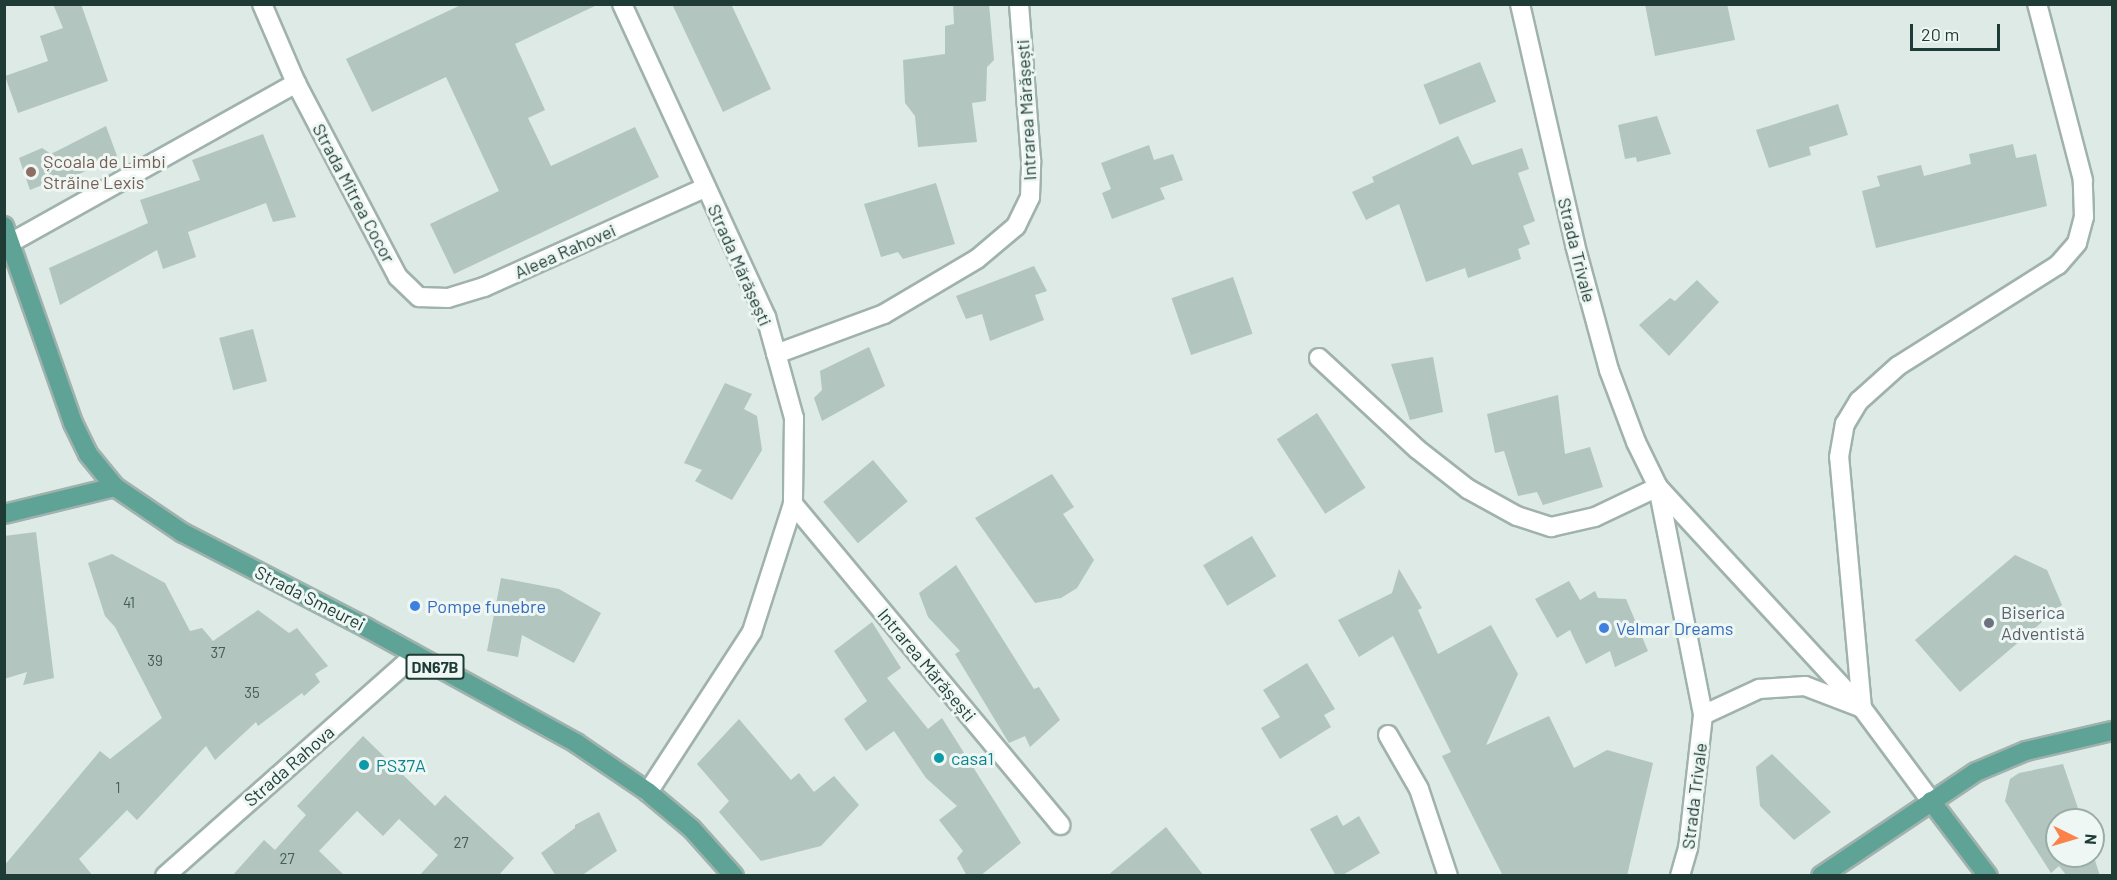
<!DOCTYPE html>
<html>
<head>
<meta charset="utf-8">
<style>
  body { margin:0 }
  #map { position:relative; width:2117px; height:880px; overflow:hidden; background:#ddeae5; font-family:Barlow,sans-serif }
  div>[style] { position:absolute }
  .building>* { inset:0; background:#b2c5bf; transform-origin:0 0 }
  .roads { filter:drop-shadow(2px 0 #a0b2ad) drop-shadow(-2px 0 #a0b2ad) drop-shadow(0 2px #a0b2ad) drop-shadow(0 -2px #a0b2ad) }
  .minor>* { height:18px; margin:-9px; padding:0 9px; transform-origin:9px; border-radius:9px; background:#fff }
  .major>* { height:18px; margin:-9px; padding:0 9px; transform-origin:9px; border-radius:9px; background:#5fa397 }
  .dots>* { width:16px; height:16px; translate:-50% -50%; box-sizing:border-box; border:3px solid #eef7f3; border-radius:50% }
  span { translate:-50% -50%; white-space:nowrap; text-align:center; line-height:1.15; -webkit-text-stroke:6px #eef7f3; paint-order:stroke }
  .number-label { font-size:15px; color:#435e58 }
  .number-label span { -webkit-text-stroke-width:0 }
  .shield-label span { padding:2px 4px; background:#eef7f3; border:2px solid; border-radius:4px; -webkit-text-stroke-width:0 }
  .shield-label { font-size:16px; color:#1e3b35; font-weight:700 }
  .street-label { font-size:18px; color:#1e3b35 }
  .education-label { font-size:18px; color:#785e54 }
  .left { translate:0 -50%; text-align:left }
  .shop-label { font-size:18px; color:#366cbe }
  .worship-label { font-size:18px; color:#5b616d }
  .culture-label { font-size:18px; color:#0d838f }
  .frame { position:absolute; inset:0; border:6px solid #1e3b35; pointer-events:none }
  .north { position:absolute; left:2045px; top:808px; width:60px; height:60px; box-sizing:border-box; background:#eef7f3; border:2px solid #9baca7; border-radius:50%; rotate:95deg; font-size:16px; font-weight:700; line-height:24px; text-align:center; color:#1e3b35 }
  .north::after { content:''; display:block; margin:auto; width:21px; height:27px; background:#fb834b; clip-path:polygon(50% 0,100% 100%,50% 72%,0 100%) }
  .scale { position:absolute; left:1910px; top:24px; width:90px; height:27px; box-sizing:border-box; border:3px solid #1e3b35; border-top:0; padding-left:8px; font-size:18px; line-height:21px; white-space:nowrap; color:#1e3b35; -webkit-text-stroke:4px #eef7f3; paint-order:stroke }
</style>
</head>
<body>
<div id="map">
  <div class="building">
    <i style="clip-path:polygon(53px 4px,81px 4px,108px 81px,18px 113px,5px 76px,48px 61px,40px 36px,63px 28px)"></i>
    <i style="clip-path:polygon(463px 4px,599px 4px,515px 44px,545px 110px,528px 118px,551px 166px,635px 127px,659px 177px,454px 274px,430px 224px,499px 191px,446px 77px,372px 112px,346px 59px)"></i>
    <i style="clip-path:polygon(672px 4px,731px 4px,771px 89px,723px 112px)"></i>
    <i style="clip-path:polygon(953px 4px,989px 4px,994px 60px,987px 67px,986px 101px,972px 103px,977px 142px,918px 147px,915px 116px,905px 103px,903px 60px,945px 54px,945px 26px,954px 24px)"></i>
    <i style="clip-path:polygon(1645px 4px,1727px 4px,1735px 40px,1655px 56px)"></i>
    <i style="left:1480px;top:62px;width:43px;height:61px;rotate:68deg"></i>
    <i style="clip-path:polygon(1838px 104px,1848px 135px,1809px 147px,1811px 155px,1769px 168px,1756px 130px)"></i>
    <i style="clip-path:polygon(1657px 116px,1671px 154px,1637px 162px,1636px 157px,1625px 159px,1618px 125px)"></i>
    <i style="clip-path:polygon(106px 126px,117px 156px,56px 185px,47px 183px,30px 190px,19px 158px,42px 148px,51px 154px)"></i>
    <i style="clip-path:polygon(263px 134px,296px 217px,273px 222px,266px 203px,188px 232px,196px 257px,163px 269px,157px 250px,60px 305px,49px 268px,148px 223px,140px 200px,200px 180px,192px 160px)"></i>
    <i style="clip-path:polygon(1458px 136px,1472px 165px,1522px 148px,1529px 169px,1518px 173px,1535px 221px,1523px 226px,1530px 244px,1518px 249px,1521px 259px,1468px 278px,1465px 268px,1426px 282px,1399px 204px,1366px 220px,1352px 192px,1374px 182px,1372px 177px)"></i>
    <i style="clip-path:polygon(2013px 144px,2016px 158px,2036px 154px,2047px 206px,1876px 248px,1862px 191px,1880px 186px,1877px 176px,1921px 165px,1924px 176px,1971px 164px,1969px 154px)"></i>
    <i style="clip-path:polygon(1149px 145px,1154px 160px,1173px 154px,1183px 180px,1160px 188px,1165px 199px,1112px 219px,1102px 193px,1111px 189px,1101px 163px)"></i>
    <i style="clip-path:polygon(936px 183px,955px 244px,903px 259px,898px 252px,881px 257px,864px 204px)"></i>
    <i style="clip-path:polygon(1034px 266px,1047px 291px,1035px 295px,1044px 320px,990px 341px,982px 314px,966px 319px,956px 296px)"></i>
    <i style="left:1233px;top:277px;width:60px;height:65px;rotate:71deg"></i>
    <i style="clip-path:polygon(1697px 280px,1719px 302px,1669px 356px,1639px 325px,1670px 298px,1675px 301px)"></i>
    <i style="left:253px;top:329px;width:54px;height:35px;rotate:75deg"></i>
    <i style="clip-path:polygon(869px 347px,885px 386px,822px 421px,814px 398px,822px 390px,820px 371px)"></i>
    <i style="clip-path:polygon(1433px 357px,1443px 412px,1410px 420px,1391px 364px)"></i>
    <i style="clip-path:polygon(725px 383px,752px 394px,744px 409px,757px 416px,762px 450px,732px 500px,695px 481px,702px 470px,684px 463px)"></i>
    <i style="clip-path:polygon(1558px 395px,1565px 454px,1590px 447px,1603px 487px,1543px 505px,1537px 492px,1518px 496px,1504px 451px,1495px 453px,1487px 414px)"></i>
    <i style="left:1317px;top:413px;width:89px;height:48px;rotate:57deg"></i>
    <i style="left:873px;top:460px;width:54px;height:65px;rotate:50deg"></i>
    <i style="clip-path:polygon(1052px 474px,1074px 507px,1063px 514px,1094px 560px,1077px 588px,1061px 598px,1035px 603px,975px 518px)"></i>
    <i style="clip-path:polygon(36px 532px,54px 678px,23px 685px,27px 672px,4px 679px,4px 536px)"></i>
    <i style="left:1252px;top:536px;width:47px;height:57px;rotate:59deg"></i>
    <i style="clip-path:polygon(112px 554px,165px 583px,190px 631px,202px 628px,213px 641px,258px 610px,289px 633px,297px 628px,328px 666px,315px 674px,320px 682px,304px 696px,302px 693px,258px 726px,256px 722px,215px 760px,206px 746px,137px 820px,127px 810px,79px 859px,93px 876px,4px 876px,4px 866px,100px 751px,110px 759px,162px 718px,115px 627px,105px 616px,88px 563px)"></i>
    <i style="clip-path:polygon(2015px 555px,2047px 570px,2062px 605px,1960px 692px,1915px 640px)"></i>
    <i style="clip-path:polygon(956px 565px,1034px 689px,1039px 687px,1060px 720px,1030px 747px,1025px 736px,1009px 743px,955px 654px,960px 651px,928px 617px,919px 593px)"></i>
    <i style="clip-path:polygon(1399px 569px,1422px 608px,1418px 610px,1438px 654px,1491px 625px,1518px 674px,1486px 745px,1549px 716px,1574px 768px,1607px 750px,1653px 763px,1627px 876px,1503px 876px,1442px 756px,1451px 752px,1393px 636px,1359px 657px,1338px 620px,1392px 593px)"></i>
    <i style="clip-path:polygon(501px 578px,559px 589px,601px 613px,574px 663px,522px 635px,518px 657px,487px 651px)"></i>
    <i style="clip-path:polygon(1569px 581px,1580px 600px,1595px 591px,1598px 598px,1626px 599px,1648px 651px,1615px 667px,1610px 651px,1586px 664px,1570px 630px,1557px 638px,1535px 599px)"></i>
    <i style="clip-path:polygon(872px 622px,901px 668px,887px 678px,928px 729px,942px 718px,1021px 843px,980px 876px,967px 876px,957px 858px,963px 851px,939px 820px,957px 806px,926px 778px,894px 731px,866px 751px,844px 719px,867px 701px,834px 651px)"></i>
    <i style="clip-path:polygon(1307px 663px,1335px 709px,1324px 715px,1331px 727px,1280px 759px,1261px 728px,1280px 717px,1263px 690px)"></i>
    <i style="clip-path:polygon(739px 719px,791px 780px,799px 773px,814px 792px,834px 776px,859px 805px,821px 846px,761px 861px,719px 812px,729px 801px,697px 764px)"></i>
    <i style="clip-path:polygon(363px 736px,435px 806px,445px 795px,514px 858px,498px 876px,419px 876px,438px 855px,399px 819px,383px 836px,357px 811px,319px 851px,345px 876px,232px 876px,264px 840px,275px 850px,306px 815px,297px 806px)"></i>
    <i style="clip-path:polygon(1772px 754px,1831px 812px,1794px 840px,1760px 806px,1756px 767px)"></i>
    <i style="clip-path:polygon(2063px 764px,2082px 820px,2057px 820px,2057px 856px,2093px 854px,2100px 876px,2067px 876px,2059px 866px,2051px 873px,2005px 801px,2010px 779px,2019px 773px)"></i>
    <i style="clip-path:polygon(599px 812px,617px 851px,581px 876px,556px 876px,541px 853px,575px 828px,575px 825px)"></i>
    <i style="clip-path:polygon(1337px 815px,1343px 826px,1359px 816px,1380px 853px,1341px 876px,1336px 876px,1310px 829px)"></i>
    <i style="clip-path:polygon(1166px 827px,1204px 876px,1107px 876px)"></i>
  </div>
  <div class="roads">
    <div class="minor">
      <i style="left:262px;top:4px;width:86px;rotate:66.7deg"></i>
      <i style="left:296px;top:83px;width:219px;rotate:62.3deg"></i>
      <i style="left:398px;top:277px;width:29px;rotate:44deg"></i>
      <i style="left:419px;top:297px;width:29px;rotate:2deg"></i>
      <i style="left:448px;top:298px;width:38px;rotate:-17deg"></i>
      <i style="left:484px;top:287px;width:243px;rotate:-24.2deg"></i>
      <i style="left:622px;top:4px;width:345px;rotate:65.3deg"></i>
      <i style="left:766px;top:317px;width:105px;rotate:74.5deg"></i>
      <i style="left:794px;top:418px;width:86px;rotate:90.7deg"></i>
      <i style="left:793px;top:504px;width:134px;rotate:107.8deg"></i>
      <i style="left:752px;top:632px;width:191px;rotate:123deg"></i>
      <i style="left:1520px;top:4px;width:247px;rotate:77.1deg"></i>
      <i style="left:1575px;top:245px;width:130px;rotate:74.8deg"></i>
      <i style="left:1609px;top:370px;width:77px;rotate:69.4deg"></i>
      <i style="left:1636px;top:442px;width:50px;rotate:63.9deg"></i>
      <i style="left:1658px;top:487px;width:301px;rotate:47.3deg"></i>
      <i style="left:1862px;top:708px;width:116px;rotate:53.4deg"></i>
      <i style="left:10px;top:243px;width:328px;rotate:-29.2deg"></i>
      <i style="left:776px;top:354px;width:115px;rotate:-20.3deg"></i>
      <i style="left:884px;top:314px;width:108px;rotate:-30.6deg"></i>
      <i style="left:977px;top:259px;width:51px;rotate:-40.2deg"></i>
      <i style="left:1016px;top:226px;width:32px;rotate:-64deg"></i>
      <i style="left:1030px;top:197px;width:37px;rotate:-88deg"></i>
      <i style="left:1031px;top:160px;width:156px;rotate:-94.4deg"></i>
      <i style="left:1319px;top:358px;width:134px;rotate:42.9deg"></i>
      <i style="left:1417px;top:449px;width:65px;rotate:38.1deg"></i>
      <i style="left:1468px;top:489px;width:56px;rotate:28.9deg"></i>
      <i style="left:1517px;top:516px;width:36px;rotate:18deg"></i>
      <i style="left:1551px;top:527px;width:45px;rotate:-12.8deg"></i>
      <i style="left:1595px;top:517px;width:70px;rotate:-25.5deg"></i>
      <i style="left:1658px;top:487px;width:232px;rotate:78.8deg"></i>
      <i style="left:1703px;top:715px;width:134px;rotate:96.4deg"></i>
      <i style="left:1688px;top:848px;width:29px;rotate:106deg"></i>
      <i style="left:793px;top:504px;width:418px;rotate:50.2deg"></i>
      <i style="left:1703px;top:715px;width:62px;rotate:-24.9deg"></i>
      <i style="left:1759px;top:689px;width:46px;rotate:-3.7deg"></i>
      <i style="left:1805px;top:686px;width:61px;rotate:21.1deg"></i>
      <i style="left:1862px;top:708px;width:252px;rotate:-95.2deg"></i>
      <i style="left:1839px;top:457px;width:34px;rotate:-80deg"></i>
      <i style="left:1845px;top:424px;width:27px;rotate:-59deg"></i>
      <i style="left:1859px;top:401px;width:52px;rotate:-41.9deg"></i>
      <i style="left:1898px;top:366px;width:189px;rotate:-32.3deg"></i>
      <i style="left:2058px;top:265px;width:29px;rotate:-49deg"></i>
      <i style="left:2077px;top:243px;width:27px;rotate:-75deg"></i>
      <i style="left:2084px;top:217px;width:37px;rotate:-92deg"></i>
      <i style="left:2083px;top:180px;width:182px;rotate:-104.6deg"></i>
      <i style="left:1388px;top:735px;width:62px;rotate:60.1deg"></i>
      <i style="left:1419px;top:789px;width:92px;rotate:71.6deg"></i>
      <i style="left:165px;top:876px;width:332px;rotate:-41.5deg"></i>
    </div>
    <div class="major">
      <i style="left:4px;top:226px;width:209px;rotate:70.7deg"></i>
      <i style="left:73px;top:423px;width:34px;rotate:64deg"></i>
      <i style="left:88px;top:454px;width:43px;rotate:50.7deg"></i>
      <i style="left:115px;top:487px;width:82px;rotate:34.1deg"></i>
      <i style="left:183px;top:533px;width:207px;rotate:27.3deg"></i>
      <i style="left:367px;top:628px;width:239px;rotate:28.8deg"></i>
      <i style="left:576px;top:743px;width:87px;rotate:34.2deg"></i>
      <i style="left:648px;top:792px;width:57px;rotate:40.1deg"></i>
      <i style="left:692px;top:829px;width:63px;rotate:48.2deg"></i>
      <i style="left:4px;top:514px;width:114px;rotate:-13.7deg"></i>
      <i style="left:1931px;top:801px;width:94px;rotate:52.8deg"></i>
      <i style="left:1821px;top:876px;width:187px;rotate:-33.9deg"></i>
      <i style="left:1976px;top:772px;width:54px;rotate:-22.8deg"></i>
      <i style="left:2026px;top:751px;width:88px;rotate:-13.1deg"></i>
    </div>
  </div>
  <div class="dots">
    <i style="left:31px;top:172px;background:#8d6e63"></i>
    <i style="left:415px;top:606px;background:#3f7fe0"></i>
    <i style="left:1989px;top:623px;background:#6b7280"></i>
    <i style="left:1604px;top:628px;background:#3f7fe0"></i>
    <i style="left:939px;top:758px;background:#0f9aa8"></i>
    <i style="left:364px;top:765px;background:#0f9aa8"></i>
  </div>
  <div class="number-label">
    <span style="left:129px;top:603px">41</span>
    <span style="left:218px;top:653px">37</span>
    <span style="left:155px;top:661px">39</span>
    <span style="left:252px;top:693px">35</span>
    <span style="left:118px;top:788px">1</span>
    <span style="left:461px;top:843px">27</span>
    <span style="left:287px;top:859px">27</span>
  </div>
  <div class="shield-label">
    <span style="left:435px;top:667px">DN67B</span>
  </div>
  <div class="street-label">
    <span style="left:1026px;top:110px;rotate:-93deg">Intrarea Mărășești</span>
    <span style="left:354px;top:193px;rotate:62deg">Strada Mitrea Cocor</span>
    <span style="left:1577px;top:250px;rotate:76deg">Strada Trivale</span>
    <span style="left:565px;top:251px;rotate:-24deg">Aleea Rahovei</span>
    <span style="left:740px;top:265px;rotate:66deg">Strada Mărășești</span>
    <span style="left:310px;top:598px;rotate:27deg">Strada Smeurei</span>
    <span style="left:927px;top:665px;rotate:50deg">Intrarea Mărășești</span>
    <span style="left:289px;top:766px;rotate:-41deg">Strada Rahova</span>
    <span style="left:1694px;top:796px;rotate:-83deg">Strada Trivale</span>
  </div>
  <div class="education-label">
    <span class="left" style="left:43px;top:172px">Școala de Limbi<br>Străine Lexis</span>
  </div>
  <div class="shop-label">
    <span class="left" style="left:427px;top:606px">Pompe funebre</span>
    <span class="left" style="left:1616px;top:628px">Velmar Dreams</span>
  </div>
  <div class="worship-label">
    <span class="left" style="left:2001px;top:623px">Biserica<br>Adventistă</span>
  </div>
  <div class="culture-label">
    <span class="left" style="left:951px;top:758px">casa1</span>
    <span class="left" style="left:376px;top:765px">PS37A</span>
  </div>
  <div class="frame"></div>
  <div class="north">N</div>
  <div class="scale">20 m</div>
</div>
</body>
</html>
